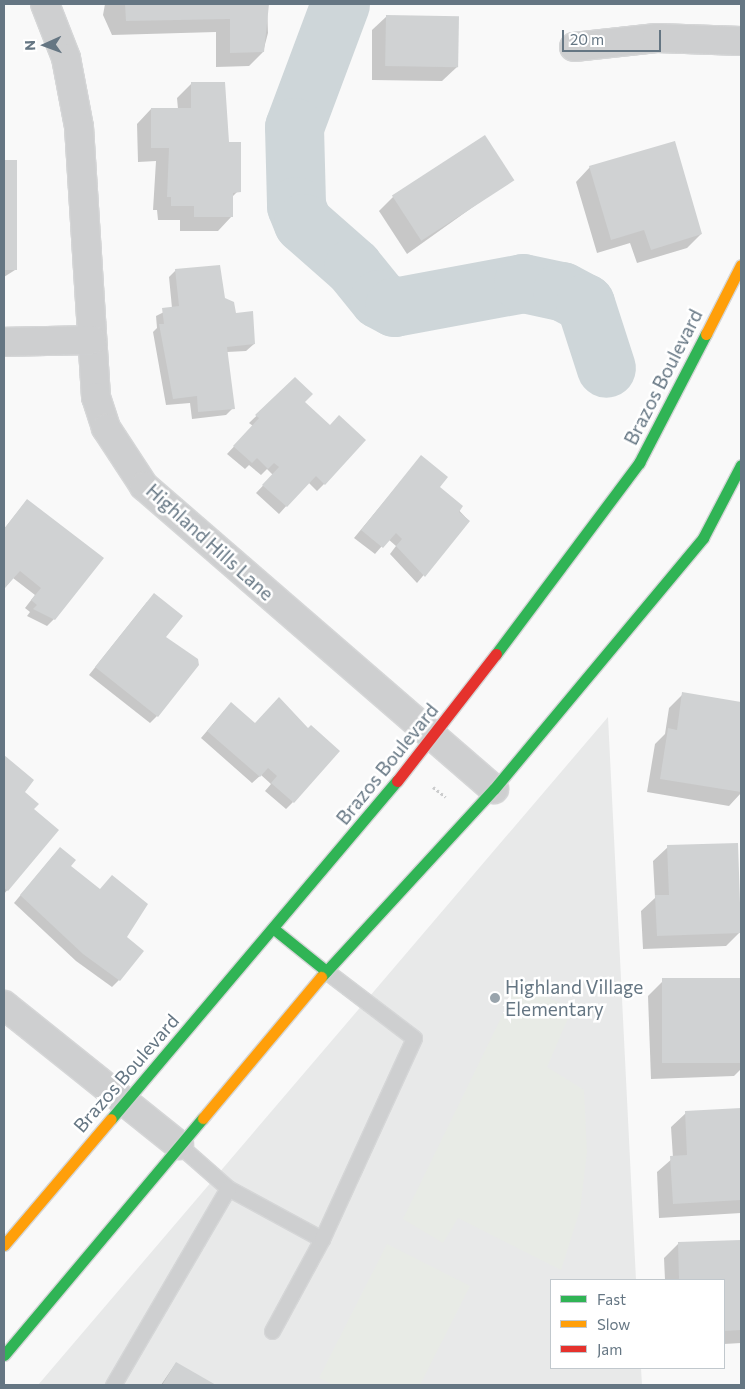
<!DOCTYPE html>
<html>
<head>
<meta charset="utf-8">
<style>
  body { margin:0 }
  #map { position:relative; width:745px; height:1389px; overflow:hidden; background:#f9f9f9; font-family:Commissioner,sans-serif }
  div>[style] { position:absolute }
  .built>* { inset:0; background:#e8e9e9 }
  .green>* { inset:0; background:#e8ebe6 }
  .shadow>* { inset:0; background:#0003 }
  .river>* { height:59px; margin:-29.5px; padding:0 29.5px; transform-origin:29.5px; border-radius:29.5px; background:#ced6d9 }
  .building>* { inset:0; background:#d0d2d3; transform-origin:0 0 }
  .path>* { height:3px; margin-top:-1.5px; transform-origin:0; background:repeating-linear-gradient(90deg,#cbcccd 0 2.5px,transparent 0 5px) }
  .roads { filter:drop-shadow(1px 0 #d5d6d7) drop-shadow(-1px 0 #d5d6d7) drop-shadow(0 1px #d5d6d7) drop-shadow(0 -1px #d5d6d7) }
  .lane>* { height:15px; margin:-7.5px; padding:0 7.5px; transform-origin:7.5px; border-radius:7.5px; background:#cecfd0 }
  .street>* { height:28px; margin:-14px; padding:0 14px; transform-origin:14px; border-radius:14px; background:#cecfd0 }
  .fast>* { height:11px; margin:-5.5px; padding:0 5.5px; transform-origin:5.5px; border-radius:5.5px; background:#30b455 }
  .slow>* { height:11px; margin:-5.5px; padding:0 5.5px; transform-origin:5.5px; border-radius:5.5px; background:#ff9f0a }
  .jam>* { height:11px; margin:-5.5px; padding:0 5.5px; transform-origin:5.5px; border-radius:5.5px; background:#e5322d }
  .dots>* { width:14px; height:14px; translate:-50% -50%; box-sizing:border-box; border:2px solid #fff; border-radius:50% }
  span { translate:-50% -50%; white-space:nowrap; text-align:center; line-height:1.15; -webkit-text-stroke:5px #fff; paint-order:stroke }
  .street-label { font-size:19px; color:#657683 }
  .poi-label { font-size:19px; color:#657683 }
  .left { translate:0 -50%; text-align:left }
  .frame { position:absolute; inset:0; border:5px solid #657683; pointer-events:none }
  .legend { position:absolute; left:550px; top:1279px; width:175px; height:90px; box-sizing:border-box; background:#fff; border:1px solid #c1c8cd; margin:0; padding:6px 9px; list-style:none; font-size:15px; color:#657683 }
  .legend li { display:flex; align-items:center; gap:10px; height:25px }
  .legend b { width:25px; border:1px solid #c1c8cd }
  .north { position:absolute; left:20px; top:20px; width:50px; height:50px; -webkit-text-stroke:4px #fff; paint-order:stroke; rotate:268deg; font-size:14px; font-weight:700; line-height:20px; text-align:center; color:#657683 }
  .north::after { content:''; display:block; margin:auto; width:18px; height:22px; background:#657683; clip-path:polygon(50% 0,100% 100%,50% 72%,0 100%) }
  .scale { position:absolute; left:562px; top:30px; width:99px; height:22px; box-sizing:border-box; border:2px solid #657683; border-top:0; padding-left:6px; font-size:15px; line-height:18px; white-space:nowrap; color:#657683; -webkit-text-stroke:4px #fff; paint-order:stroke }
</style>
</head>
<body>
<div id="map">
  <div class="built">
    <i style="clip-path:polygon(608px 717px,636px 1280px,551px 1280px,551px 1368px,641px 1368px,642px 1385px,38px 1385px)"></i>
  </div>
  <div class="green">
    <i style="clip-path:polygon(518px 983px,572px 1009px,547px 1067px,584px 1090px,587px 1152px,580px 1210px,561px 1270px,458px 1218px,443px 1243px,403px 1219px)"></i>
    <i style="clip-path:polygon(387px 1244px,470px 1286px,420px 1385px,333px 1385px,319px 1378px)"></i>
  </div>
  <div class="shadow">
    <i style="clip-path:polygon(105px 4px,267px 4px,268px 33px,263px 52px,249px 66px,216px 67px,216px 32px,112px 35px,103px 15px)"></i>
    <i style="clip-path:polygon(387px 16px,457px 67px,442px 81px,372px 80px,372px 30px)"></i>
    <i style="clip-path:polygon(192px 83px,227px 144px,237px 192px,232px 197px,232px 216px,218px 231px,180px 231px,180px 220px,158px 220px,157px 210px,153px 210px,156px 161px,138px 162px,137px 124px,151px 109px,178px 109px,177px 98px)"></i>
    <i style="clip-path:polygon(16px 161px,15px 270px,4px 277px,4px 162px)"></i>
    <i style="clip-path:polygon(590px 167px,701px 234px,687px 248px,637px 263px,630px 243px,597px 253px,576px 182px)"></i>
    <i style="clip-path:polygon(512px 179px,407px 254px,379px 211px,393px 197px)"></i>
    <i style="clip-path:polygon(176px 270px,224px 299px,254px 344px,246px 351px,227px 352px,233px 408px,226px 415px,192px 419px,190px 403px,166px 405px,153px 332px,157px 328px,156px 316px,172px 308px,169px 277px)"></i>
    <i style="clip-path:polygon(295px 379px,303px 402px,329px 427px,324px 484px,317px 491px,308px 482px,279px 514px,256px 493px,273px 475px,267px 469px,261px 475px,249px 465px,245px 469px,227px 454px,253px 426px,249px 423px)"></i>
    <i style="clip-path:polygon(421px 457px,438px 488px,469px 521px,417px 583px,390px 554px,396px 546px,388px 539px,375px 554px,354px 538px)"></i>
    <i style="clip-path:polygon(27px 500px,54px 619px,47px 626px,27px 616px,30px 612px,25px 608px,35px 595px,13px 578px,4px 589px,4px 529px)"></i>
    <i style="clip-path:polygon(147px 602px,164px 637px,157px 716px,150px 723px,89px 675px)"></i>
    <i style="clip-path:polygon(683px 694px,741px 704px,741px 793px,729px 806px,647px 792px,655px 744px,665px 734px,669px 708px)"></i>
    <i style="clip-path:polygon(224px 711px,255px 724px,293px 802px,286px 809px,265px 791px,271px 784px,261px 775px,252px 783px,201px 738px)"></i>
    <i style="clip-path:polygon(4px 757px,32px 780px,23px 792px,33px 809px,57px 830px,4px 894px)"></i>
    <i style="clip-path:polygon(668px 847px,740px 932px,726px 946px,643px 949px,641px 911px,655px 898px,653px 861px)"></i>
    <i style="clip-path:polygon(53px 856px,70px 866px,125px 937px,119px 980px,112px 987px,76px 961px,14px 903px)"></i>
    <i style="clip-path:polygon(741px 979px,741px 1069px,734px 1076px,651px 1079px,648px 996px,662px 982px)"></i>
    <i style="clip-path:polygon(741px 1110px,741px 1213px,659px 1218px,657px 1172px,673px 1158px,671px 1127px,686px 1113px)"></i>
    <i style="clip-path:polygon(741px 1241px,741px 1343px,724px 1344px,724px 1280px,665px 1280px,664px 1258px,678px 1244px)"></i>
    <i style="clip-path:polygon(176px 1363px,213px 1385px,161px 1385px)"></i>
  </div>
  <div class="river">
    <i style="left:340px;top:4px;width:131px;rotate:110.5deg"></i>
    <i style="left:294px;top:127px;width:79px;rotate:88.5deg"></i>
    <i style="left:296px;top:206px;width:18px;rotate:68deg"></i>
    <i style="left:303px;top:223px;width:67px;rotate:41.3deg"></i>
    <i style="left:353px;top:267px;width:41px;rotate:50.9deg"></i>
    <i style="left:379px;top:299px;width:17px;rotate:28deg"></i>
    <i style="left:394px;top:307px;width:131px;rotate:-10.5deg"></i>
    <i style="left:523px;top:283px;width:40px;rotate:12deg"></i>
    <i style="left:562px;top:291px;width:26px;rotate:28deg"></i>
    <i style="left:585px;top:303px;width:68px;rotate:72.1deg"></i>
  </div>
  <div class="building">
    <i style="clip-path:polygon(125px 4px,269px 4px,264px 52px,230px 53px,230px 19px,126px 21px)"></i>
    <i style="left:386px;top:15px;width:73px;height:51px;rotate:1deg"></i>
    <i style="clip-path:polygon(191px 82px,225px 82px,229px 142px,241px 142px,241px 192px,233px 193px,233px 217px,194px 217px,194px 206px,171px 206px,171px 197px,167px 197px,169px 148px,151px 148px,151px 108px,191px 108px)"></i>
    <i style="left:485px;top:135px;width:54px;height:111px;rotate:57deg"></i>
    <i style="clip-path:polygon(675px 141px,702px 234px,651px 250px,644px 230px,611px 240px,589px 166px)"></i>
    <i style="left:17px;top:160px;width:110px;height:13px;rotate:90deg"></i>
    <i style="clip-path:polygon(220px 265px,225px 298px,234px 302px,236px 313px,253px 311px,255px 344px,227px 347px,235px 409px,198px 412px,197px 396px,173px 399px,159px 324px,164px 324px,162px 308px,179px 306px,175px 269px)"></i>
    <i style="clip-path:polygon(295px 377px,313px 394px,305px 402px,330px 425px,339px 415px,366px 440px,325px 485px,316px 476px,287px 507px,262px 485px,279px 467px,274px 463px,268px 469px,257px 458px,252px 463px,233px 446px,259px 418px,255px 415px)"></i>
    <i style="clip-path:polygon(421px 455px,448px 477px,440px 487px,463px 506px,459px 512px,470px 521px,425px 577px,396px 546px,402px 539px,396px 533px,383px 548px,361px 530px)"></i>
    <i style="clip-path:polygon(27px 499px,104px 558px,55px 620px,33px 609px,37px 605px,31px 600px,41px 588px,20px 571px,4px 589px,4px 529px)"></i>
    <i style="clip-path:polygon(154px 593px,183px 616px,166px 637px,198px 659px,199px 665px,158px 717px,95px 667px)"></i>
    <i style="clip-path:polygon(682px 692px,741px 702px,741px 792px,660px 779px,668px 728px,677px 730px)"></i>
    <i style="clip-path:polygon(279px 697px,308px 728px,311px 725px,340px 751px,294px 803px,271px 783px,277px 776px,268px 768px,260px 777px,207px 731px,231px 702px,255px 723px)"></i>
    <i style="clip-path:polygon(4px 755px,34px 780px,25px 792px,39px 804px,34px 809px,59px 830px,8px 891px,4px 888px)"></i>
    <i style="clip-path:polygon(738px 843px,741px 933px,657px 936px,655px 895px,669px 895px,667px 845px)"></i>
    <i style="clip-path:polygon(60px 847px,76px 860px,71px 866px,100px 889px,112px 875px,148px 904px,127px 937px,144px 951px,120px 981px,83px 954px,20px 895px)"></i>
    <i style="left:741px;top:978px;width:85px;height:79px;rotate:90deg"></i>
    <i style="clip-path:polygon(741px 1108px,741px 1200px,673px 1204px,670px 1156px,687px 1155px,685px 1111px)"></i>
    <i style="clip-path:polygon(741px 1240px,741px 1330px,724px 1331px,724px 1280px,679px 1280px,678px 1242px)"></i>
    <i style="clip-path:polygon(176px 1362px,216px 1385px,162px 1385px)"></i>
  </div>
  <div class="path">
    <i style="left:433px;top:787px;width:16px;rotate:38deg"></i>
  </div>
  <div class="roads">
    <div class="lane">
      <i style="left:179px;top:1145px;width:65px;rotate:41.3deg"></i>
      <i style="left:228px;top:1188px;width:107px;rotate:28.5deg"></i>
      <i style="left:272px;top:1331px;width:105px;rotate:-61.5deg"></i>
      <i style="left:322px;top:1239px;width:221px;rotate:-65.4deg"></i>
      <i style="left:414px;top:1038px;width:111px;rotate:-142.7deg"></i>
      <i style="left:113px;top:1385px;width:228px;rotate:-59.7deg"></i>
    </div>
    <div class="street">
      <i style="left:45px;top:4px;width:58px;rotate:68.7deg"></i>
      <i style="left:66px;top:58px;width:70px;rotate:79.3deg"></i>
      <i style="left:79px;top:127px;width:271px;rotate:86.4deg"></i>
      <i style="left:96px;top:397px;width:33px;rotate:72deg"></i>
      <i style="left:106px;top:428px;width:69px;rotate:56.8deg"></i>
      <i style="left:144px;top:486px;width:463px;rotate:40.9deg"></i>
      <i style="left:574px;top:47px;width:83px;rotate:-6.2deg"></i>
      <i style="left:657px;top:38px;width:84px;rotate:2deg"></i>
      <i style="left:4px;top:342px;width:88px;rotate:-1.3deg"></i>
      <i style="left:4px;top:1005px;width:224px;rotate:38.7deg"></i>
    </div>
    <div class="fast">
      <i style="left:496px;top:654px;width:239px;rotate:-53.2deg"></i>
      <i style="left:639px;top:463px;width:145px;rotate:-62.6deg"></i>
      <i style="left:274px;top:929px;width:67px;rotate:38.9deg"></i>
      <i style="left:321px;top:977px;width:255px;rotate:-47.4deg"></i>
      <i style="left:494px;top:789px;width:327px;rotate:-50.2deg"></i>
      <i style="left:703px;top:538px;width:82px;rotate:-62.5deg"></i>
      <i style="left:111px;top:1119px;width:443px;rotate:-49.8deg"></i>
      <i style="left:4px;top:1355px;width:309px;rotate:-50deg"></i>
    </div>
    <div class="slow">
      <i style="left:706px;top:334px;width:77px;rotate:-63.1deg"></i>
      <i style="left:203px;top:1118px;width:184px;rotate:-50.1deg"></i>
      <i style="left:4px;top:1245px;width:165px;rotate:-49.7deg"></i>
    </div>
    <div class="jam">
      <i style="left:397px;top:781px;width:161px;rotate:-52.1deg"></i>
    </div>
  </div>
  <div class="dots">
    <i style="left:495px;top:998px;background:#99a4ac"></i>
  </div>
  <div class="street-label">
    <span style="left:663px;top:377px;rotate:-63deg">Brazos Boulevard</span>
    <span style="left:210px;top:542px;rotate:42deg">Highland Hills Lane</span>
    <span style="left:387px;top:764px;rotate:-51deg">Brazos Boulevard</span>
    <span style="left:126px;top:1073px;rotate:-49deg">Brazos Boulevard</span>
  </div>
  <div class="poi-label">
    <span class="left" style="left:505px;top:998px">Highland Village<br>Elementary</span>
  </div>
  <div class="frame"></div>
  <ul class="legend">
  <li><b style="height:6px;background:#30b455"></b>Fast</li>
  <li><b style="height:6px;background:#ff9f0a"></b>Slow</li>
  <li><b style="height:6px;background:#e5322d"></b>Jam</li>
  </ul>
  <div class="north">N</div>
  <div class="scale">20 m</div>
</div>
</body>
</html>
